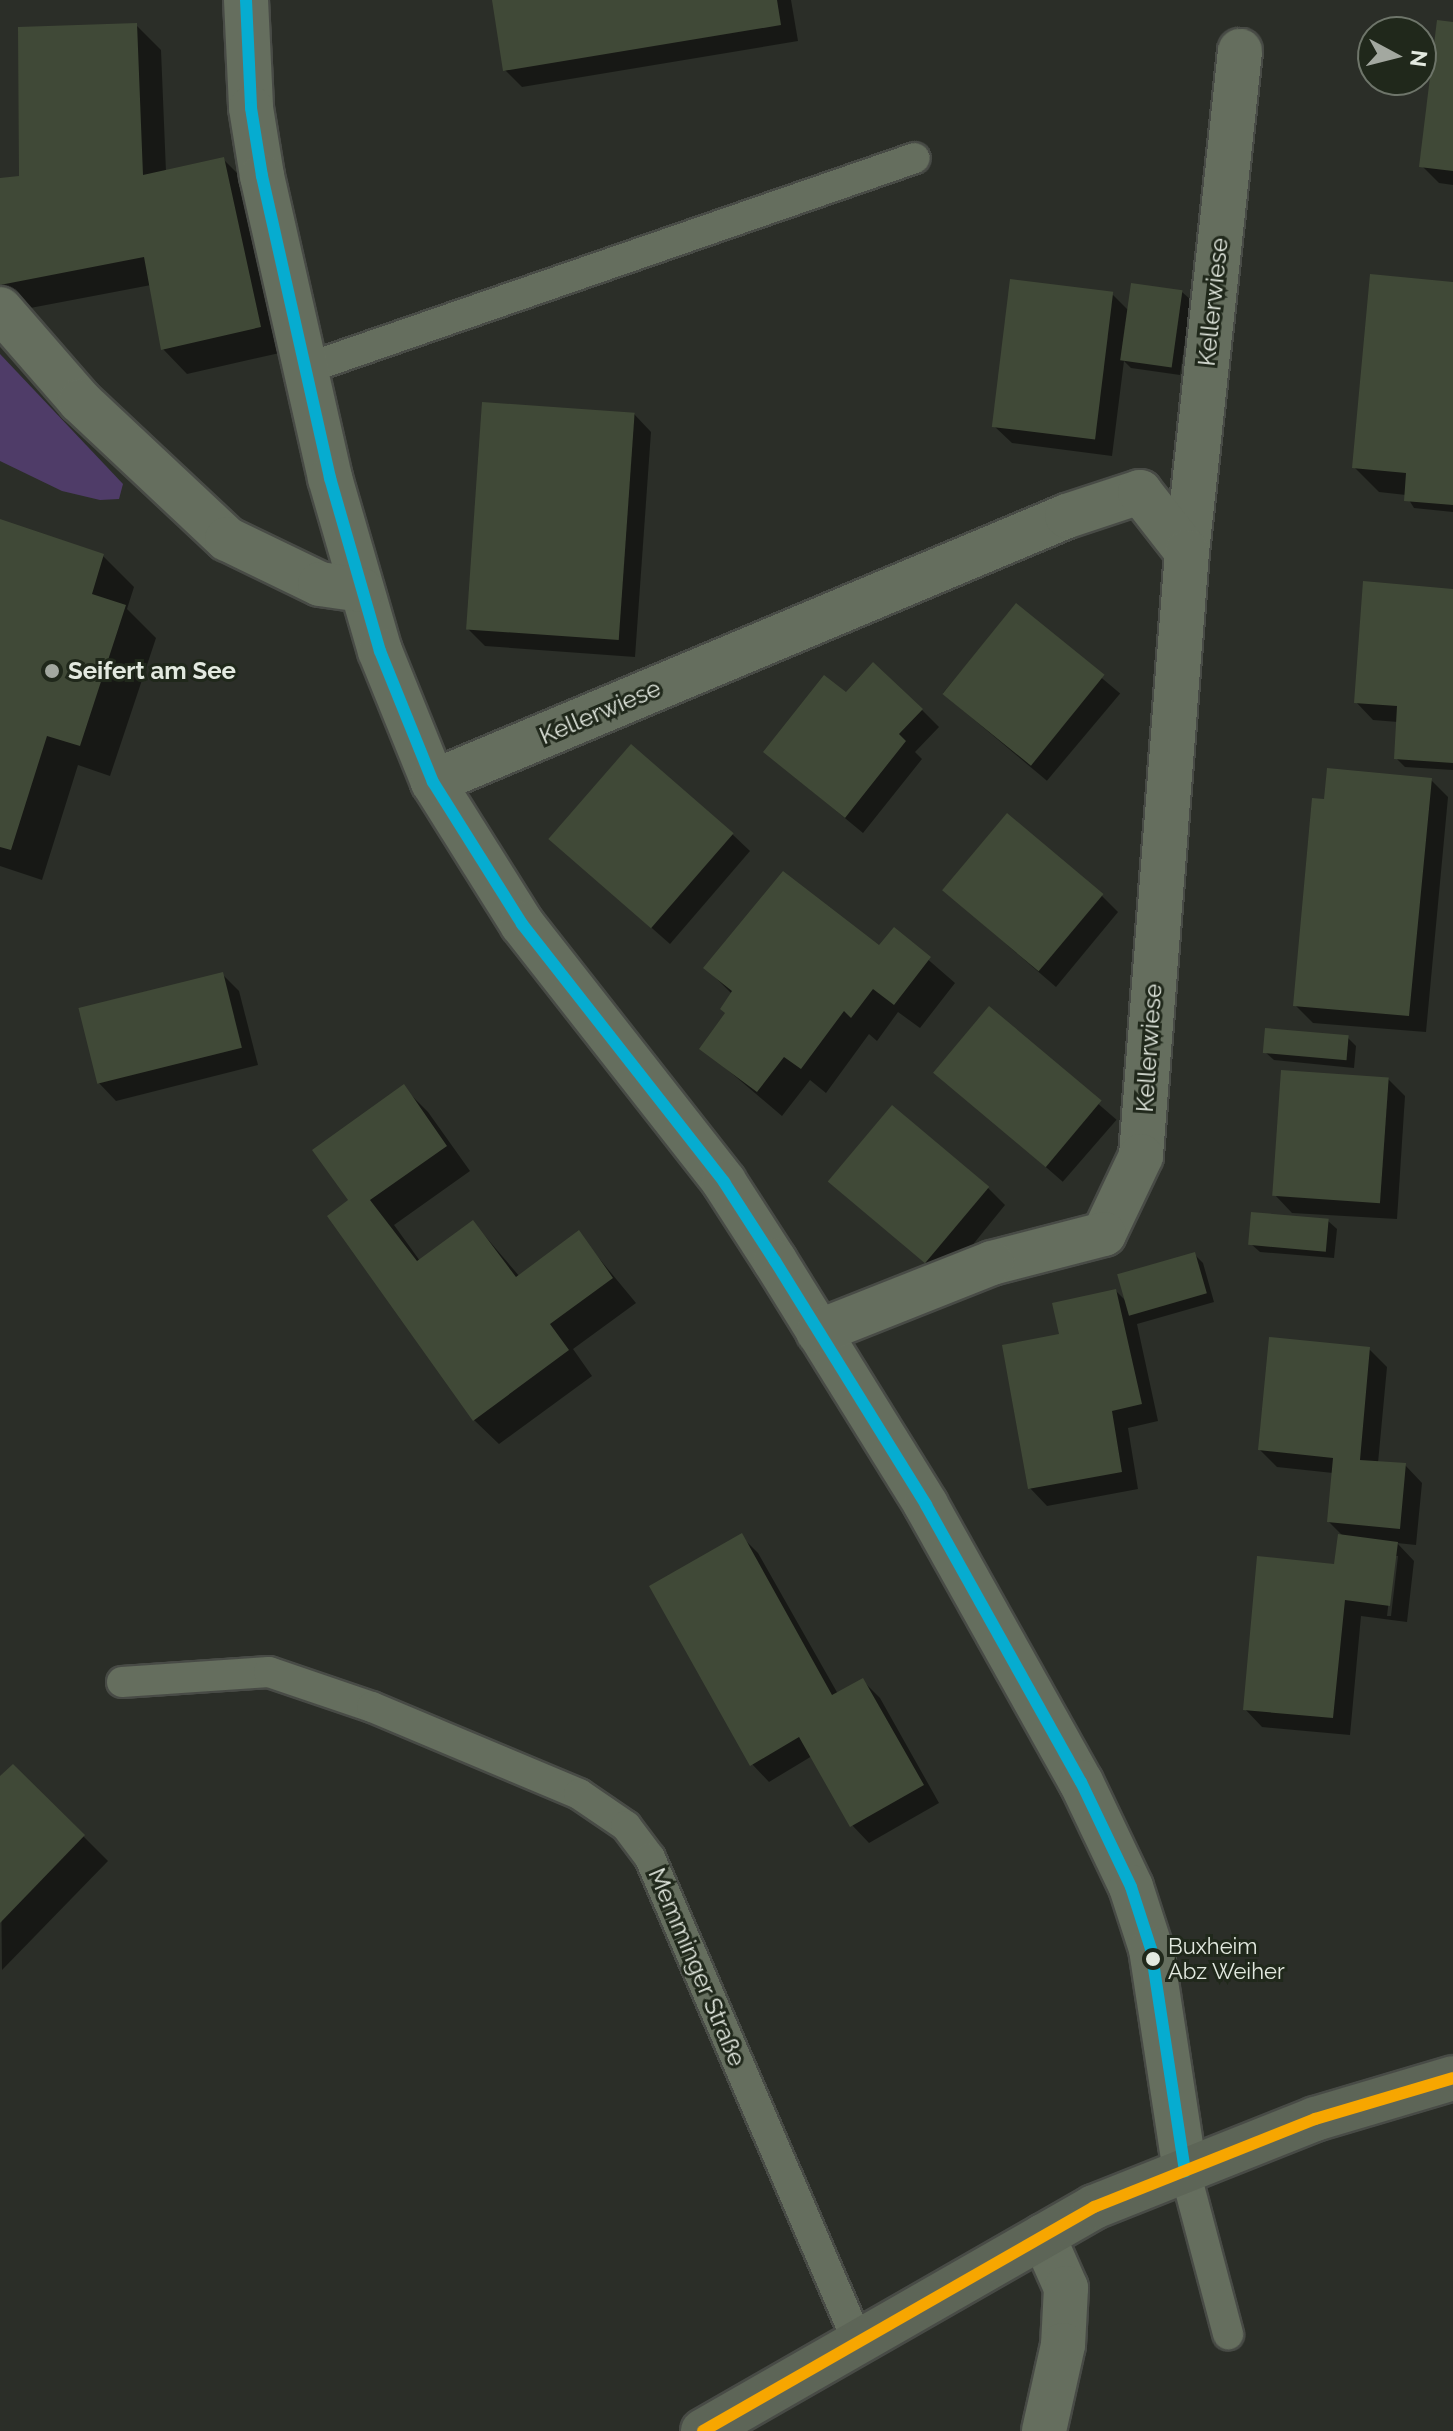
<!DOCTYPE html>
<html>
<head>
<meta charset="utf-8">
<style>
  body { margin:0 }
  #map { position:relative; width:1453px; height:2431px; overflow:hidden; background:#2b2e28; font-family:Raleway,sans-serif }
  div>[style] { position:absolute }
  .green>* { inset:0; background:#4f3c68 }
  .shadow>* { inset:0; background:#0007; transform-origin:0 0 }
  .building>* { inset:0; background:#404937; transform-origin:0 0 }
  .roads { filter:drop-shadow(2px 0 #484b46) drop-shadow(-2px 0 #484b46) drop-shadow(0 2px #484b46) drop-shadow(0 -2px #484b46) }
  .lane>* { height:30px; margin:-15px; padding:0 15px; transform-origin:15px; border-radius:15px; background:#656e5e }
  .street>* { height:44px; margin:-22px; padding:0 22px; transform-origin:22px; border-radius:22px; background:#656e5e }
  .secondary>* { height:44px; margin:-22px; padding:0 22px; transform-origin:22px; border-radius:22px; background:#5d6557 }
  .bus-1>* { height:12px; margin:-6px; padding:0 6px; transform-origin:6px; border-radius:6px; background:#06acd0 }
  .bus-2>* { height:12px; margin:-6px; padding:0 6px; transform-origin:6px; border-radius:6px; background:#f7a600 }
  .dots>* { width:22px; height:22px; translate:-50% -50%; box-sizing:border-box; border:4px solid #20281b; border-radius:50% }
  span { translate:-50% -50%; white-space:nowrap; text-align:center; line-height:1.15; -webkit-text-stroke:6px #20281b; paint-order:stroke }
  .bus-label { font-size:22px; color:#e3e9e0 }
  .left { translate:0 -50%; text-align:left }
  .street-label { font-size:24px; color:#e3e9e0 }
  .poi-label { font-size:24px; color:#e3e9e0; font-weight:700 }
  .north { position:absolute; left:1357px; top:16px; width:80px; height:80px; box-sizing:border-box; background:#20281b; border:2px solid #6e756a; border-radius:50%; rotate:97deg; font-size:22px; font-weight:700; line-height:32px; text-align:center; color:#e3e9e0 }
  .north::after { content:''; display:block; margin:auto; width:28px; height:36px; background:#a3a8a0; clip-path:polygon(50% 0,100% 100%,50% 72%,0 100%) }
</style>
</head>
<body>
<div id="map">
  <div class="green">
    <i style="clip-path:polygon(0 354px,123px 484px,119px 499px,100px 500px,62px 491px,0 461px)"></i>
  </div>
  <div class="shadow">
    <i style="clip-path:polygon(494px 0,791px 0,798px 41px,522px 87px,505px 70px)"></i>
    <i style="clip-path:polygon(1453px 24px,1453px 185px,1439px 183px,1422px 166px)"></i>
    <i style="clip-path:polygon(136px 25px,161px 50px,166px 172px,223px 159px,248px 184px,284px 352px,187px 374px,163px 349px,151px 285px,25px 309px,0 285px,0 181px,21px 178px)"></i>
    <i style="clip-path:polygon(1453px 284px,1453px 512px,1414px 508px,1406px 495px,1379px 492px,1354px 467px)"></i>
    <i style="clip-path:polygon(1182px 292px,1191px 300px,1180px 375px,1131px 368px,1124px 361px,1112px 456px,1012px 443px,994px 426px,1112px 294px,1129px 311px)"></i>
    <i style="clip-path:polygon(634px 414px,651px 432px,635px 657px,485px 646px,468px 629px)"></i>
    <i style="clip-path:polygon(0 521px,103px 556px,134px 587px,127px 609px,156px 638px,110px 776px,78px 765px,42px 880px,0 866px)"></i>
    <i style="clip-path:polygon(1453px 591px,1453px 770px,1405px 767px,1396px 758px,1398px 722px,1373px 720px,1356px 702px)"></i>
    <i style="left:1016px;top:606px;width:136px;height:114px;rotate:40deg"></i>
    <i style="clip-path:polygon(846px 694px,922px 710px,939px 727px,915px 752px,922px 759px,863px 833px,765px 752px)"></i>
    <i style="clip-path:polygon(1431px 780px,1448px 797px,1426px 1032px,1313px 1023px,1295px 1005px,1326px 801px)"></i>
    <i style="clip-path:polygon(732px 834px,750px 851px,670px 944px,552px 840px)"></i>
    <i style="clip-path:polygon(945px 891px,1101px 895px,1118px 912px,1056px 987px)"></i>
    <i style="clip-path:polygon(894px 930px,955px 983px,920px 1028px,898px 1012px,877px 1041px,869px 1034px,826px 1093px,810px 1080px,782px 1116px,702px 1048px,727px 1014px,732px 994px,706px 968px,879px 948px)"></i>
    <i style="clip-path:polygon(222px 974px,239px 991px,258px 1065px,116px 1101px,99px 1083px)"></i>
    <i style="left:989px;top:1009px;width:169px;height:82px;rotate:41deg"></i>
    <i style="clip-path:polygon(1348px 1038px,1356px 1046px,1354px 1068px,1274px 1060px,1265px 1052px)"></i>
    <i style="clip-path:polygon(1388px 1079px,1405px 1096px,1397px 1219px,1292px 1213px,1275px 1195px)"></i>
    <i style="clip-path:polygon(403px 1087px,428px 1112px,470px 1171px,394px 1225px,420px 1261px,473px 1222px,520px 1277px,578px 1233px,636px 1303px,573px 1349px,592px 1376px,499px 1444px,474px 1420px,351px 1200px)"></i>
    <i style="clip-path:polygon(831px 1182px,988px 1188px,1005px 1205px,945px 1279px)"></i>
    <i style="clip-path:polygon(1328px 1221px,1337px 1229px,1334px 1258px,1260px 1252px,1251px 1244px)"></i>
    <i style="clip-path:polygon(1195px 1255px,1203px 1263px,1214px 1302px,1137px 1324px,1158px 1421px,1128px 1428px,1138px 1489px,1047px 1506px,1030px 1488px,1061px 1336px,1116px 1291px,1127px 1302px)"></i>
    <i style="clip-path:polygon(evenodd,1369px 1349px,1387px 1367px,1378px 1463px,1405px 1465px,1422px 1483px,1416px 1545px,1397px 1543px,1414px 1561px,1407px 1622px,1361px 1616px,1350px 1735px,1262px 1727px,1245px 1709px,1336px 1566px,1344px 1537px,1329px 1522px,1333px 1473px,1277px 1467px,1260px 1450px,1369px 1349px,1394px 1556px,1398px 1556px,1391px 1616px,1387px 1616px,1394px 1556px)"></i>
    <i style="clip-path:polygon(741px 1536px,758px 1553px,838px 1694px,863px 1681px,880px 1698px,939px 1803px,869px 1843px,852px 1825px,812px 1756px,769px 1782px,752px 1764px)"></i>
    <i style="clip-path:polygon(13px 1766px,108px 1861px,2px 1970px,0 1779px)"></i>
  </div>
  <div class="building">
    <i style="clip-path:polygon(492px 0,777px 0,781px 25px,503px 71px)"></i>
    <i style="clip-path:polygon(1437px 20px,1453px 22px,1453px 171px,1419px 167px)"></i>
    <i style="clip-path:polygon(137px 23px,143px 175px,224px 157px,261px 327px,161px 350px,144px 257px,0 285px,0 178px,19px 176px,18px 27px)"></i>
    <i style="clip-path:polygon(1370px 274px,1453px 282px,1453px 505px,1404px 501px,1406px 473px,1352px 468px)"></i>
    <i style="left:1010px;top:279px;width:104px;height:149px;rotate:7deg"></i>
    <i style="left:1131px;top:283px;width:52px;height:78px;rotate:8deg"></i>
    <i style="left:482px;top:402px;width:153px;height:228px;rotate:4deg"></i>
    <i style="clip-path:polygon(0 519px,104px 554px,92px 594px,126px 605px,80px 746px,47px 736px,11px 850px,0 847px)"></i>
    <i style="clip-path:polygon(1363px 581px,1453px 589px,1453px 763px,1394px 759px,1397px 706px,1354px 703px)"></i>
    <i style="left:1016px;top:603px;width:114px;height:117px;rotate:39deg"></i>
    <i style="clip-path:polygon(873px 662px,923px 709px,899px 734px,906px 741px,845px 818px,763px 752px,824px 675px,846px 692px)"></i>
    <i style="left:631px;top:744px;width:136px;height:126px;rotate:41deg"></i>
    <i style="clip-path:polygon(1327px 768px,1432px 778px,1409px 1016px,1293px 1006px,1312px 798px,1324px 799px)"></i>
    <i style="left:1007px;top:813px;width:126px;height:101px;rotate:40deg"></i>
    <i style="clip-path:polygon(783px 871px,879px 945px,894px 927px,931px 957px,894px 1005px,873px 989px,851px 1018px,844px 1011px,801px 1069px,784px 1057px,757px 1092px,699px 1049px,725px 1013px,720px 1009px,732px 991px,703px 968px)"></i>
    <i style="left:223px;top:972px;width:78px;height:149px;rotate:76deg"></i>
    <i style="left:989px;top:1006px;width:147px;height:87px;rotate:40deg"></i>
    <i style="left:1265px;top:1028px;width:84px;height:25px;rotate:5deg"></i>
    <i style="left:1281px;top:1070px;width:108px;height:126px;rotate:4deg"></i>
    <i style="clip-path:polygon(404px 1084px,447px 1146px,370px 1200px,417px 1261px,473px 1220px,516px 1277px,579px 1230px,613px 1278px,550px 1324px,569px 1350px,473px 1421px,327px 1216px,348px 1200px,312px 1150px)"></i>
    <i style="left:892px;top:1105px;width:127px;height:100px;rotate:40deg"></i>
    <i style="left:1251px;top:1212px;width:78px;height:33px;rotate:5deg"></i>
    <i style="left:1195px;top:1252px;width:43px;height:81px;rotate:74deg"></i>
    <i style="clip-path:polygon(1116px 1289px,1142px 1404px,1112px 1411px,1122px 1472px,1028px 1489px,1002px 1345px,1059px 1334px,1052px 1303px)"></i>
    <i style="clip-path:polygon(1269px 1337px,1370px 1347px,1360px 1460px,1406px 1463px,1400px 1529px,1327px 1522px,1333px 1458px,1258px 1450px)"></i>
    <i style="clip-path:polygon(742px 1533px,832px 1695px,863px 1678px,924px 1785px,850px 1827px,799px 1737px,750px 1766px,649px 1586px)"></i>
    <i style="clip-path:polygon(1338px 1534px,1398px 1542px,1390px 1606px,1345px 1600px,1333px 1718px,1243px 1710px,1257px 1556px,1334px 1564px)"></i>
    <i style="clip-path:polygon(13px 1764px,85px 1835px,0 1923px,0 1776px)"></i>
  </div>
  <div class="roads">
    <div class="lane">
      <i style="left:305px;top:369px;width:645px;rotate:-19.08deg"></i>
      <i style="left:122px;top:1682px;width:147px;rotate:-3.9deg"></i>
      <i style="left:269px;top:1672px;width:109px;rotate:18.8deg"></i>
      <i style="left:372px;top:1707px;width:225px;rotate:22.8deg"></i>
      <i style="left:579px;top:1794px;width:57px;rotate:34.2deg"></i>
      <i style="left:626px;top:1826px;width:40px;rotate:53deg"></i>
      <i style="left:650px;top:1858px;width:527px;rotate:66.74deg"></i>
      <i style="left:1185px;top:2171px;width:169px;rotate:75.2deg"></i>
    </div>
    <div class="street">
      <i style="left:246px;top:0;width:108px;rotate:87.3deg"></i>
      <i style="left:251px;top:108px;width:69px;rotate:80.8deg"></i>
      <i style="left:262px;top:176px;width:310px;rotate:77.3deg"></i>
      <i style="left:330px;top:478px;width:180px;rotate:73.9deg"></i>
      <i style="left:380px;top:651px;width:141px;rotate:68deg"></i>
      <i style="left:433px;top:782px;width:168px;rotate:57.9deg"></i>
      <i style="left:522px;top:924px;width:328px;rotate:51.9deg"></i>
      <i style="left:724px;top:1182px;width:94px;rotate:57.2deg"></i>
      <i style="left:775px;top:1261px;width:287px;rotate:58.2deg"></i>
      <i style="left:926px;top:1505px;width:317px;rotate:60.8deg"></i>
      <i style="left:1081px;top:1782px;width:116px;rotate:64.5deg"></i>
      <i style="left:1131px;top:1887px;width:65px;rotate:72.1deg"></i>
      <i style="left:1151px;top:1949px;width:225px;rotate:81.3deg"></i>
      <i style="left:0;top:309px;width:122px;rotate:49deg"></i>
      <i style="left:80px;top:401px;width:202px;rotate:43.2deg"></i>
      <i style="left:227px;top:539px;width:103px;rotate:25.8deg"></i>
      <i style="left:320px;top:584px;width:42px;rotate:8.1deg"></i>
      <i style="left:1187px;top:552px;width:504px;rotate:-83.96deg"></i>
      <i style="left:433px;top:782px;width:688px;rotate:-22.76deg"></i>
      <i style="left:1067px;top:516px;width:77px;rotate:-18.2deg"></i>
      <i style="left:1140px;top:492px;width:76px;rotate:51.9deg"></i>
      <i style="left:1187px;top:552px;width:606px;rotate:94.36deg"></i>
      <i style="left:1141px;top:1156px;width:86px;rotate:115.4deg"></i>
      <i style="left:1104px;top:1234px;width:116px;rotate:165.5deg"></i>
      <i style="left:992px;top:1263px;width:187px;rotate:158.4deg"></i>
      <i style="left:1043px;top:2236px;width:57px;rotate:66.1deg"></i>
      <i style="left:1066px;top:2288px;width:57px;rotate:93deg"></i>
      <i style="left:1063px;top:2345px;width:88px;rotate:102.5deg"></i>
    </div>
    <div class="secondary">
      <i style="left:703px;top:2431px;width:451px;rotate:-29.8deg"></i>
      <i style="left:1094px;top:2207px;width:238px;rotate:-21.7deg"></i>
      <i style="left:1315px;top:2119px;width:144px;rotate:-16.5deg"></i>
    </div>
  </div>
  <div class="bus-1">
    <i style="left:246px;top:0;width:108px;rotate:87.3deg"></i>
    <i style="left:251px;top:108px;width:69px;rotate:80.8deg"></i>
    <i style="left:262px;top:176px;width:310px;rotate:77.3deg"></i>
    <i style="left:330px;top:478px;width:180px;rotate:73.9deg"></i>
    <i style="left:380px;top:651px;width:141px;rotate:68deg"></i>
    <i style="left:433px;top:782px;width:168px;rotate:57.9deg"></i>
    <i style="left:522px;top:924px;width:328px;rotate:51.9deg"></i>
    <i style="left:724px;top:1182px;width:94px;rotate:57.2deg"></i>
    <i style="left:775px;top:1261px;width:287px;rotate:58.2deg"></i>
    <i style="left:926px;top:1505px;width:317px;rotate:60.8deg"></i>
    <i style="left:1081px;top:1782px;width:116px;rotate:64.5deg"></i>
    <i style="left:1131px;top:1887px;width:65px;rotate:72.1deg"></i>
    <i style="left:1151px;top:1949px;width:225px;rotate:81.3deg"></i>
  </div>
  <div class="bus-2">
    <i style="left:703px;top:2431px;width:451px;rotate:-29.8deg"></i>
    <i style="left:1094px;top:2207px;width:238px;rotate:-21.7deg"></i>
    <i style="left:1315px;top:2119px;width:144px;rotate:-16.5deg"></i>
  </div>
  <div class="dots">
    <i style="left:52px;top:671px;background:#a3a8a0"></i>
    <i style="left:1153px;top:1959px;background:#e3e9e0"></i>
  </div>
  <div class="bus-label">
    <span class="left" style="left:1168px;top:1959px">Buxheim<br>Abz Weiher</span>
  </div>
  <div class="street-label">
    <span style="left:1213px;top:302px;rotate:-84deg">Kellerwiese</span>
    <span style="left:600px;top:712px;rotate:-23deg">Kellerwiese</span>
    <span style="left:1149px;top:1048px;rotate:-86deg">Kellerwiese</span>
    <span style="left:697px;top:1967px;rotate:67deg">Memminger Straße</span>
  </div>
  <div class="poi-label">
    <span class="left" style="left:68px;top:671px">Seifert am See</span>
  </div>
  <div class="north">N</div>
</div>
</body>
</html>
